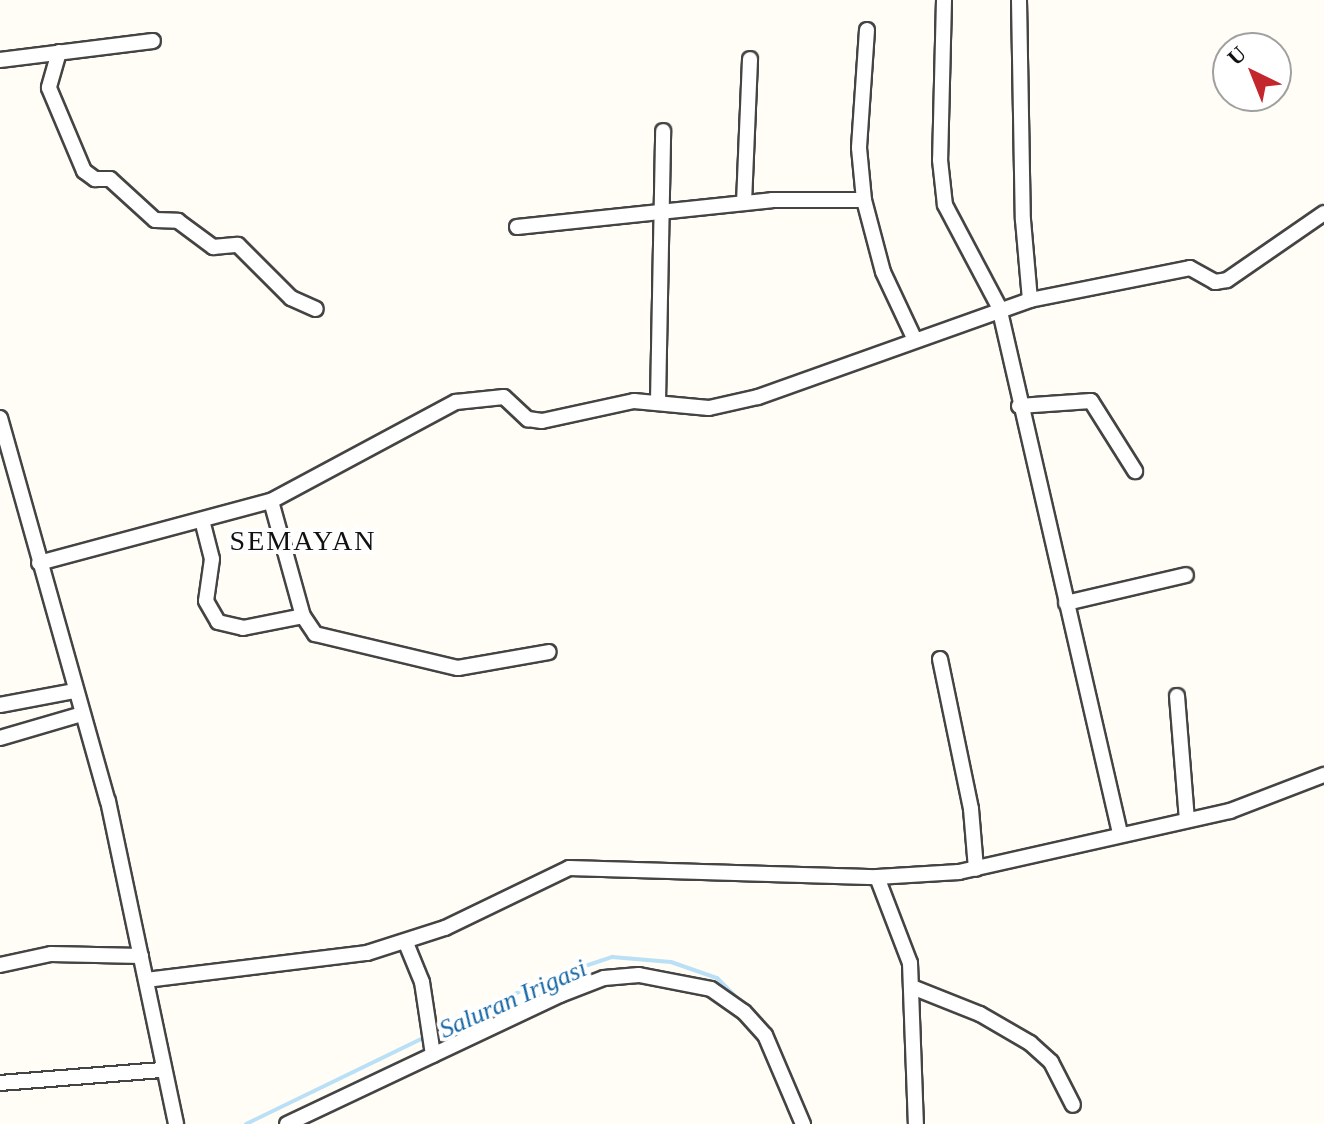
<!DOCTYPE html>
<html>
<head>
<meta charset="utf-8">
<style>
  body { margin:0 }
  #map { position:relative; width:1324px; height:1124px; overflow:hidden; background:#fffdf5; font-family:"Times New Roman",serif }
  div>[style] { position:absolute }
  .stream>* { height:4px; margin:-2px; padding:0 2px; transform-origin:2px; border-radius:2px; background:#b9e0f7 }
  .roads { filter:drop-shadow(2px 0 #444) drop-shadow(-2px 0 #444) drop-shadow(0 2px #444) drop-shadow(0 -2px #444) }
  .minor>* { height:14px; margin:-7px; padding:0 7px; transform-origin:7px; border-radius:7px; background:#fff }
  span { translate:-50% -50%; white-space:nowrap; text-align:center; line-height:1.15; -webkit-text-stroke:8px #fff; paint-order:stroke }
  .water-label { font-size:26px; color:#1768a6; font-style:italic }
  .quarter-label { font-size:28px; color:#111; letter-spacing:2px }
  .north { position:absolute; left:1212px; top:32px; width:80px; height:80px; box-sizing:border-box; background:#fff; border:2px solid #a0a0a0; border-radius:50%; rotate:317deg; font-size:22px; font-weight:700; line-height:32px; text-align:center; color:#111 }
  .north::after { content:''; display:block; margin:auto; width:28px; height:36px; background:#c4262e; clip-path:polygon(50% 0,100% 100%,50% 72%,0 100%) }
</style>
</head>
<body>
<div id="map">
  <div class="stream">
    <i style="left:435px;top:1032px;width:123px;rotate:-25.5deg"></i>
    <i style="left:546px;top:979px;width:70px;rotate:-18.4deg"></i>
    <i style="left:612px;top:957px;width:59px;rotate:4.8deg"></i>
    <i style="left:671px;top:962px;width:49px;rotate:19.2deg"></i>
    <i style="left:717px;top:978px;width:66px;rotate:45deg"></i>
    <i style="left:246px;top:1124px;width:201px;rotate:-25.9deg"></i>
  </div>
  <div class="roads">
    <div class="minor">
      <i style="left:944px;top:0;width:160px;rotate:91.4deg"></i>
      <i style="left:940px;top:160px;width:45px;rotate:83.7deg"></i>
      <i style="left:945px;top:205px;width:115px;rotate:62.1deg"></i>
      <i style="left:999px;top:307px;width:540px;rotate:77.05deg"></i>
      <i style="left:1019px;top:0;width:220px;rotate:89deg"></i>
      <i style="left:1023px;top:220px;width:80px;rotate:85deg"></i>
      <i style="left:867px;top:30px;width:118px;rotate:93.9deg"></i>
      <i style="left:859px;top:148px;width:52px;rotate:84.5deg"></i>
      <i style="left:864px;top:200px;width:74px;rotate:75.2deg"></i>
      <i style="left:883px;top:272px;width:75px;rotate:64.8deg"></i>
      <i style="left:59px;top:52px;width:37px;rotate:106deg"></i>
      <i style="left:49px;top:88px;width:90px;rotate:67.1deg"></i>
      <i style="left:84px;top:171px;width:14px;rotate:36deg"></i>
      <i style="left:95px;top:179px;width:15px"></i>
      <i style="left:110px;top:179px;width:61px;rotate:42.3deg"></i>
      <i style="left:155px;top:220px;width:23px;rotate:2deg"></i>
      <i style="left:178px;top:221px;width:44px;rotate:36.6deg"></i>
      <i style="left:213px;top:247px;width:25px;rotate:-5deg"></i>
      <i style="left:238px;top:245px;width:75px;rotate:45deg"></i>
      <i style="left:291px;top:298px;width:27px;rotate:24deg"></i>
      <i style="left:0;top:60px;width:154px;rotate:-7.1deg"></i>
      <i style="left:744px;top:203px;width:144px;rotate:-87.6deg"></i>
      <i style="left:517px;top:227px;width:256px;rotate:-6deg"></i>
      <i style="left:772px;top:200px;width:92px"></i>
      <i style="left:658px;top:401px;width:270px;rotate:-88.9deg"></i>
      <i style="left:1019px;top:406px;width:72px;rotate:-4deg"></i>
      <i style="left:1091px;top:401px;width:83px;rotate:57.8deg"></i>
      <i style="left:0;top:418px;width:398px;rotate:74.3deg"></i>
      <i style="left:108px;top:801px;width:330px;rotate:78.1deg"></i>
      <i style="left:271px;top:501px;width:119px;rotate:74.5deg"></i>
      <i style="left:303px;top:616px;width:22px;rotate:56deg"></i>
      <i style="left:315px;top:634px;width:147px;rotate:13.4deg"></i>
      <i style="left:458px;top:668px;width:92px;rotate:-10deg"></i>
      <i style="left:202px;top:520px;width:40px;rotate:75.6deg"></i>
      <i style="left:212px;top:559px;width:42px;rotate:98.1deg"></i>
      <i style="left:206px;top:601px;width:24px;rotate:60deg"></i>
      <i style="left:218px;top:622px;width:26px;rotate:13deg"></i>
      <i style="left:243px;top:628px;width:61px;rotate:-11.3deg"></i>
      <i style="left:39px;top:563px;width:240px;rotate:-15deg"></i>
      <i style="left:271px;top:501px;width:210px;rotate:-28.2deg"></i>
      <i style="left:456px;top:402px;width:48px;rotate:-5.9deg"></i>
      <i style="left:504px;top:397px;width:33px;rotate:43deg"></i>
      <i style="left:528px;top:419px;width:14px;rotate:8deg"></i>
      <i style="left:542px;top:421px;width:94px;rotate:-12.3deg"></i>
      <i style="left:634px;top:401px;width:75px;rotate:5.3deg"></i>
      <i style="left:709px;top:408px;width:50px;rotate:-12.7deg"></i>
      <i style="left:758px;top:397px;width:289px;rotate:-19.6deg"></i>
      <i style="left:1030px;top:300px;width:163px;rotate:-11.3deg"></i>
      <i style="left:1190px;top:268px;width:29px;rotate:29deg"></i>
      <i style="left:1215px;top:282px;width:12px;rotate:-9deg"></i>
      <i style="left:1227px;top:280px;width:118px;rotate:-34.6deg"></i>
      <i style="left:1066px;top:603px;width:123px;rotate:-13.1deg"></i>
      <i style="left:940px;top:659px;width:153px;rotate:78.3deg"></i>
      <i style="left:971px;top:809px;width:60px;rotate:85.2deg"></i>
      <i style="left:1177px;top:696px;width:124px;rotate:85.4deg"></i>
      <i style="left:0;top:705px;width:75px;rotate:-10.7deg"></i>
      <i style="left:0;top:738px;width:85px;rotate:-16.3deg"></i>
      <i style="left:877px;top:877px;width:92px;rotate:69deg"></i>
      <i style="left:910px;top:963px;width:161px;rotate:87.9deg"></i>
      <i style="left:406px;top:943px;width:42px;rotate:67.7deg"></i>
      <i style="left:422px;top:982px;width:74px;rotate:81.4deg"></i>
      <i style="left:0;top:965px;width:52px;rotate:-12.2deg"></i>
      <i style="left:51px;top:954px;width:90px;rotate:1.3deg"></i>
      <i style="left:146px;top:980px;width:223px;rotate:-7deg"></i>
      <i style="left:367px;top:953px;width:82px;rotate:-17.8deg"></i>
      <i style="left:445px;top:928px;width:138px;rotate:-25.8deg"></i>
      <i style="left:569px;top:868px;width:308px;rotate:1.7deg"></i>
      <i style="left:877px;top:877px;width:82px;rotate:-3.5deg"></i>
      <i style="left:959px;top:872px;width:278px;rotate:-12.7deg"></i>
      <i style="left:1230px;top:811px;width:101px;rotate:-21deg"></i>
      <i style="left:912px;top:987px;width:73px;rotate:21.7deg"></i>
      <i style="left:980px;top:1014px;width:58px;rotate:30.1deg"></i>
      <i style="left:1030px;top:1043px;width:28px;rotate:42deg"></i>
      <i style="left:1051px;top:1062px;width:48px;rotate:62.9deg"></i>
      <i style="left:0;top:1083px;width:163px;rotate:-4.6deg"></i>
      <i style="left:287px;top:1124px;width:302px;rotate:-25.3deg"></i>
      <i style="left:560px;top:995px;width:47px;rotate:-21.1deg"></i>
      <i style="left:604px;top:978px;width:35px;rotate:-5deg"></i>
      <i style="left:639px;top:975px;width:73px;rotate:11deg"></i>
      <i style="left:711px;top:989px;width:40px;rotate:34.9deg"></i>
      <i style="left:744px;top:1012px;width:31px;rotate:48deg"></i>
      <i style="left:765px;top:1035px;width:97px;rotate:66.9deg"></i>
    </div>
  </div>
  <div class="water-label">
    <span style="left:513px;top:999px;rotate:-24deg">Saluran Irigasi</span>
  </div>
  <div class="quarter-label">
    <span style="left:303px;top:541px">SEMAYAN</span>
  </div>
  <div class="north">U</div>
</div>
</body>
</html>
